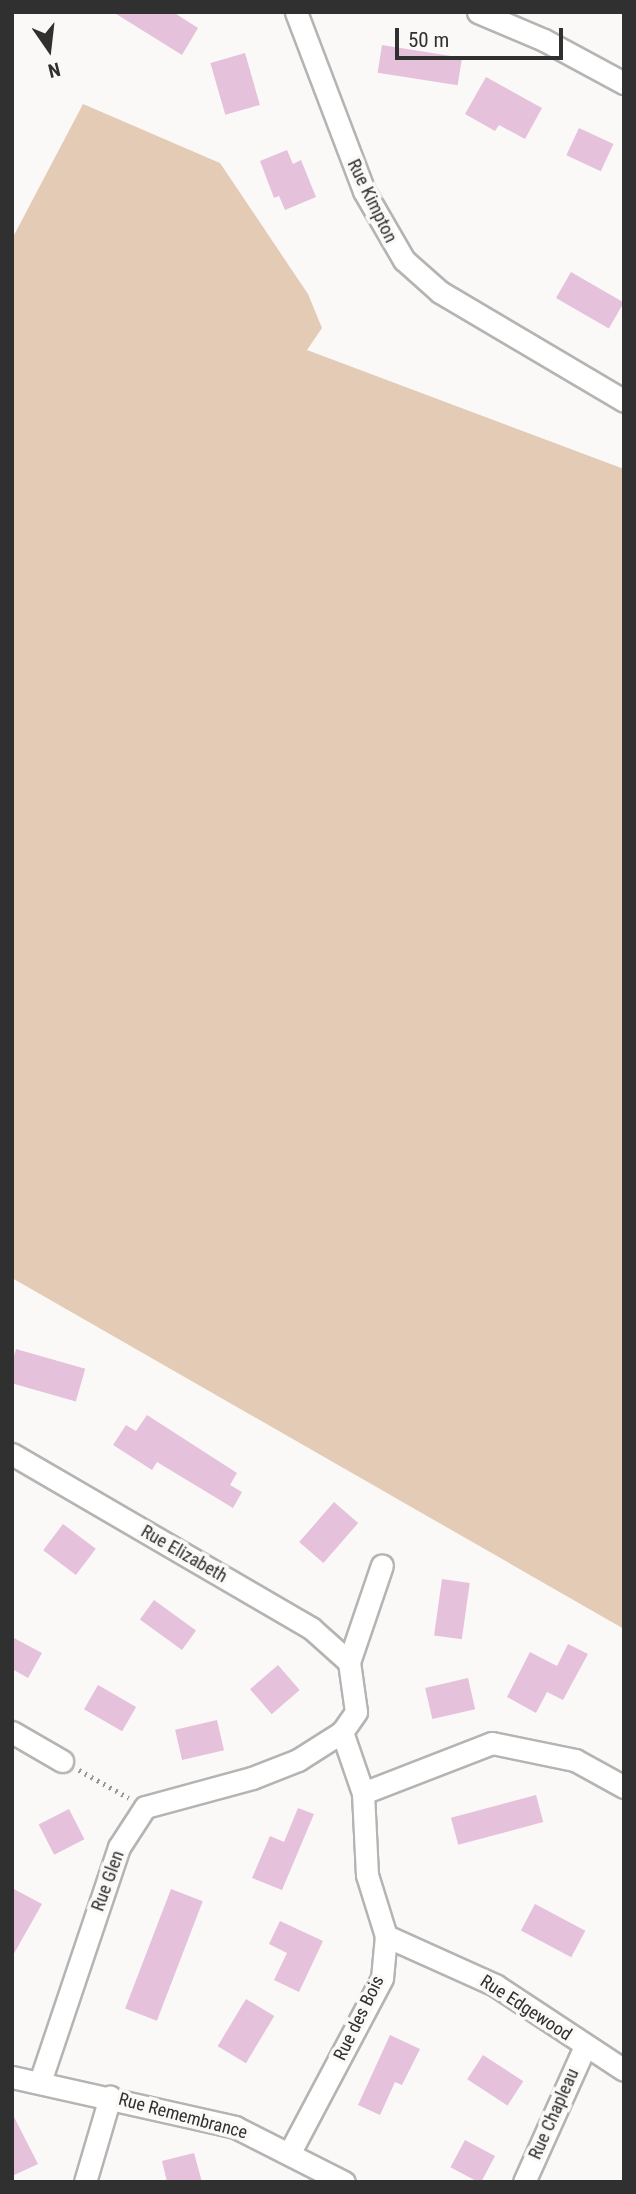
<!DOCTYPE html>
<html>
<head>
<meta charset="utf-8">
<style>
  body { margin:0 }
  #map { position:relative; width:636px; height:2194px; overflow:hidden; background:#fbf9f7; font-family:"Roboto Condensed",sans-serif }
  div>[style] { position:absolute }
  .green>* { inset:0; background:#e4cbb6 }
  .building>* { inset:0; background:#e5c1db; transform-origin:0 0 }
  .path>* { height:4.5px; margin-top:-2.25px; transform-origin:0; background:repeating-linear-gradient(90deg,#989796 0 2px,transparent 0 7px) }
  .roads { filter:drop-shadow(2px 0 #b6b4b2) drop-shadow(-2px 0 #b6b4b2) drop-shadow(0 2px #b6b4b2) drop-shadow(0 -2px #b6b4b2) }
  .minor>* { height:21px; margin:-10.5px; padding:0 10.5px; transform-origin:10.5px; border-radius:10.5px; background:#fff }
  span { translate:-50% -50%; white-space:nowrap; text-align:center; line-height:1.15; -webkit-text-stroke:7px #fbf9f7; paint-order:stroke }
  .street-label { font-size:18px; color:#313030 }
  .frame { position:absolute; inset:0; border:14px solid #313030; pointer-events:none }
  .north { position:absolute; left:14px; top:14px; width:70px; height:70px; -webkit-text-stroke:5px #fbf9f7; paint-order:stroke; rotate:166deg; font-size:19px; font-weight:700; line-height:28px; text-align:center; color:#313030 }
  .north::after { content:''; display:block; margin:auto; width:24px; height:32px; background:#313030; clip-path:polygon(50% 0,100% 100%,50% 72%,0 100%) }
  .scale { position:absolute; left:395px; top:28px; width:168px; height:32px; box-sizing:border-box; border:4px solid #313030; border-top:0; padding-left:9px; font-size:21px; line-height:24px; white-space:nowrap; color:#313030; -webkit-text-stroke:5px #fbf9f7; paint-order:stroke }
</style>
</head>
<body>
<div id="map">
  <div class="green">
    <i style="clip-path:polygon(83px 104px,220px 163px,308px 294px,322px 328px,307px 350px,624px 469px,624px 1629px,12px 1278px,12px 239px)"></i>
  </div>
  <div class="building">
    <i style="clip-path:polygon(113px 12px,173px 12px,198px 28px,182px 55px)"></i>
    <i style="left:382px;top:45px;width:81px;height:28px;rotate:9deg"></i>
    <i style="left:245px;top:53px;width:54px;height:36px;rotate:74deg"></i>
    <i style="clip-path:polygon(486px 77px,542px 108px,525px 139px,499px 125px,495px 131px,465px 114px)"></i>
    <i style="left:579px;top:128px;width:38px;height:30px;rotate:25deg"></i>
    <i style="clip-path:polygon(287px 150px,293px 164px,301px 160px,316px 197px,285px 210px,279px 196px,274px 198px,260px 161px)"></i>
    <i style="left:571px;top:272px;width:61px;height:30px;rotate:30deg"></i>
    <i style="left:16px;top:1349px;width:72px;height:34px;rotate:16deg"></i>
    <i style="clip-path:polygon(147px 1415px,237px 1473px,230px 1485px,242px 1492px,233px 1508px,157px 1462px,152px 1470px,113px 1445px,126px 1425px,136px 1431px)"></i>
    <i style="left:334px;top:1502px;width:32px;height:53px;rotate:41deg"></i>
    <i style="left:63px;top:1524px;width:41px;height:33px;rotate:37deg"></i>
    <i style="left:442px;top:1579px;width:28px;height:57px;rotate:8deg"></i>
    <i style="left:154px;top:1600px;width:52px;height:24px;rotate:36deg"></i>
    <i style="clip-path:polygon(12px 1637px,42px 1653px,28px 1678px,12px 1669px)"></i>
    <i style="clip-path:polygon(568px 1644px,588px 1654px,563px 1700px,547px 1692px,536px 1713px,507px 1697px,530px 1652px,557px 1666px)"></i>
    <i style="left:278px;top:1665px;width:33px;height:37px;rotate:49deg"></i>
    <i style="left:468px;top:1678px;width:32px;height:44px;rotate:77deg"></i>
    <i style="left:98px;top:1685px;width:44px;height:28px;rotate:30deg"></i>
    <i style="left:217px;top:1720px;width:31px;height:43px;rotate:77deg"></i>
    <i style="left:536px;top:1795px;width:28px;height:88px;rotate:75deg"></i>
    <i style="clip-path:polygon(298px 1808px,314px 1814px,282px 1890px,252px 1878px,270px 1836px,284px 1842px)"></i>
    <i style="left:69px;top:1809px;width:34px;height:34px;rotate:63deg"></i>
    <i style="clip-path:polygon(12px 1888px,42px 1904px,12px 1957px)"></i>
    <i style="left:171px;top:1889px;width:34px;height:128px;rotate:21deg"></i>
    <i style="left:535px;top:1904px;width:57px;height:30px;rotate:28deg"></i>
    <i style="clip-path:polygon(280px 1921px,323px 1941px,299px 1992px,274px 1980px,287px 1953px,269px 1944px)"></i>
    <i style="left:246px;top:1999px;width:33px;height:55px;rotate:31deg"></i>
    <i style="clip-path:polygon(390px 2035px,420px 2049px,402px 2085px,395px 2082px,380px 2115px,358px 2105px)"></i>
    <i style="left:483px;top:2055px;width:48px;height:29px;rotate:33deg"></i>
    <i style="clip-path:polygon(12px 2113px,38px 2164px,12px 2176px)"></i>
    <i style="left:465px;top:2140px;width:34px;height:31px;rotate:28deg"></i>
    <i style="clip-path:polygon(194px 2153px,202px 2182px,167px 2182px,162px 2161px)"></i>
  </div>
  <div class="path">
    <i style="left:79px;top:1770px;width:57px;rotate:29.2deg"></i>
  </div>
  <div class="roads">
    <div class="minor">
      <i style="left:296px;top:12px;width:191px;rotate:69.2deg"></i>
      <i style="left:364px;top:191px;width:80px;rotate:59.9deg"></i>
      <i style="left:404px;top:260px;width:48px;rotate:41.6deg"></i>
      <i style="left:440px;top:292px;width:214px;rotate:30.6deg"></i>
      <i style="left:478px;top:12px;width:72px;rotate:23deg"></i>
      <i style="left:544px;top:40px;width:91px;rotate:28.3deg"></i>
      <i style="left:12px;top:1454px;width:346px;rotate:30.2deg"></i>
      <i style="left:311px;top:1628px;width:51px;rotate:41.8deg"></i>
      <i style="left:349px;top:1662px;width:50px;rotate:82deg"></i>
      <i style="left:356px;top:1712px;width:24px;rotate:125deg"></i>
      <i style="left:342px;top:1732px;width:52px;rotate:147.5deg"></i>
      <i style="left:298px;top:1760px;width:49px;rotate:158.6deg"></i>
      <i style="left:252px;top:1778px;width:111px;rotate:164.8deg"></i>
      <i style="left:145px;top:1807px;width:48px;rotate:123deg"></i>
      <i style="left:119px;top:1847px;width:248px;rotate:108.6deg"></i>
      <i style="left:349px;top:1662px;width:102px;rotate:-71.2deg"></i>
      <i style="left:12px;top:1732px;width:58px;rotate:30.1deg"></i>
      <i style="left:363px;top:1793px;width:138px;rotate:-21.2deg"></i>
      <i style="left:492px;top:1743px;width:85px;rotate:11.6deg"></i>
      <i style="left:575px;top:1760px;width:56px;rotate:28.9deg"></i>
      <i style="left:386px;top:1936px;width:120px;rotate:24.2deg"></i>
      <i style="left:495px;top:1985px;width:154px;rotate:33.4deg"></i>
      <i style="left:12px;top:2077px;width:229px;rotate:12.6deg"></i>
      <i style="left:235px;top:2127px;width:122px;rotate:26.8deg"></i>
      <i style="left:290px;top:2152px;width:197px;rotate:-62.1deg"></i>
      <i style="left:382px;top:1978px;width:42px;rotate:-84.6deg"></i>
      <i style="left:386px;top:1936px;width:64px;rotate:-107.3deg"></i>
      <i style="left:367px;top:1875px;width:82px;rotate:-92.8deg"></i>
      <i style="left:363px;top:1793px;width:65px;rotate:-109deg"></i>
      <i style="left:85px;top:2182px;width:89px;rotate:-73.6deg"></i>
      <i style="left:524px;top:2182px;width:149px;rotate:-65.8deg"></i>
    </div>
  </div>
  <div class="street-label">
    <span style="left:372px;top:201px;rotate:64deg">Rue Kimpton</span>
    <span style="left:184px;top:1554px;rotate:30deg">Rue Elizabeth</span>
    <span style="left:108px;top:1881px;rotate:-70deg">Rue Glen</span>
    <span style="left:526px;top:2008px;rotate:33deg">Rue Edgewood</span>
    <span style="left:359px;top:2018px;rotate:-64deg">Rue des Bois</span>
    <span style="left:554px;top:2114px;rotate:-66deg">Rue Chapleau</span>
    <span style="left:183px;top:2116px;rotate:15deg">Rue Remembrance</span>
  </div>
  <div class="frame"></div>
  <div class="north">N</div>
  <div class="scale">50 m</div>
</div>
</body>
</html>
